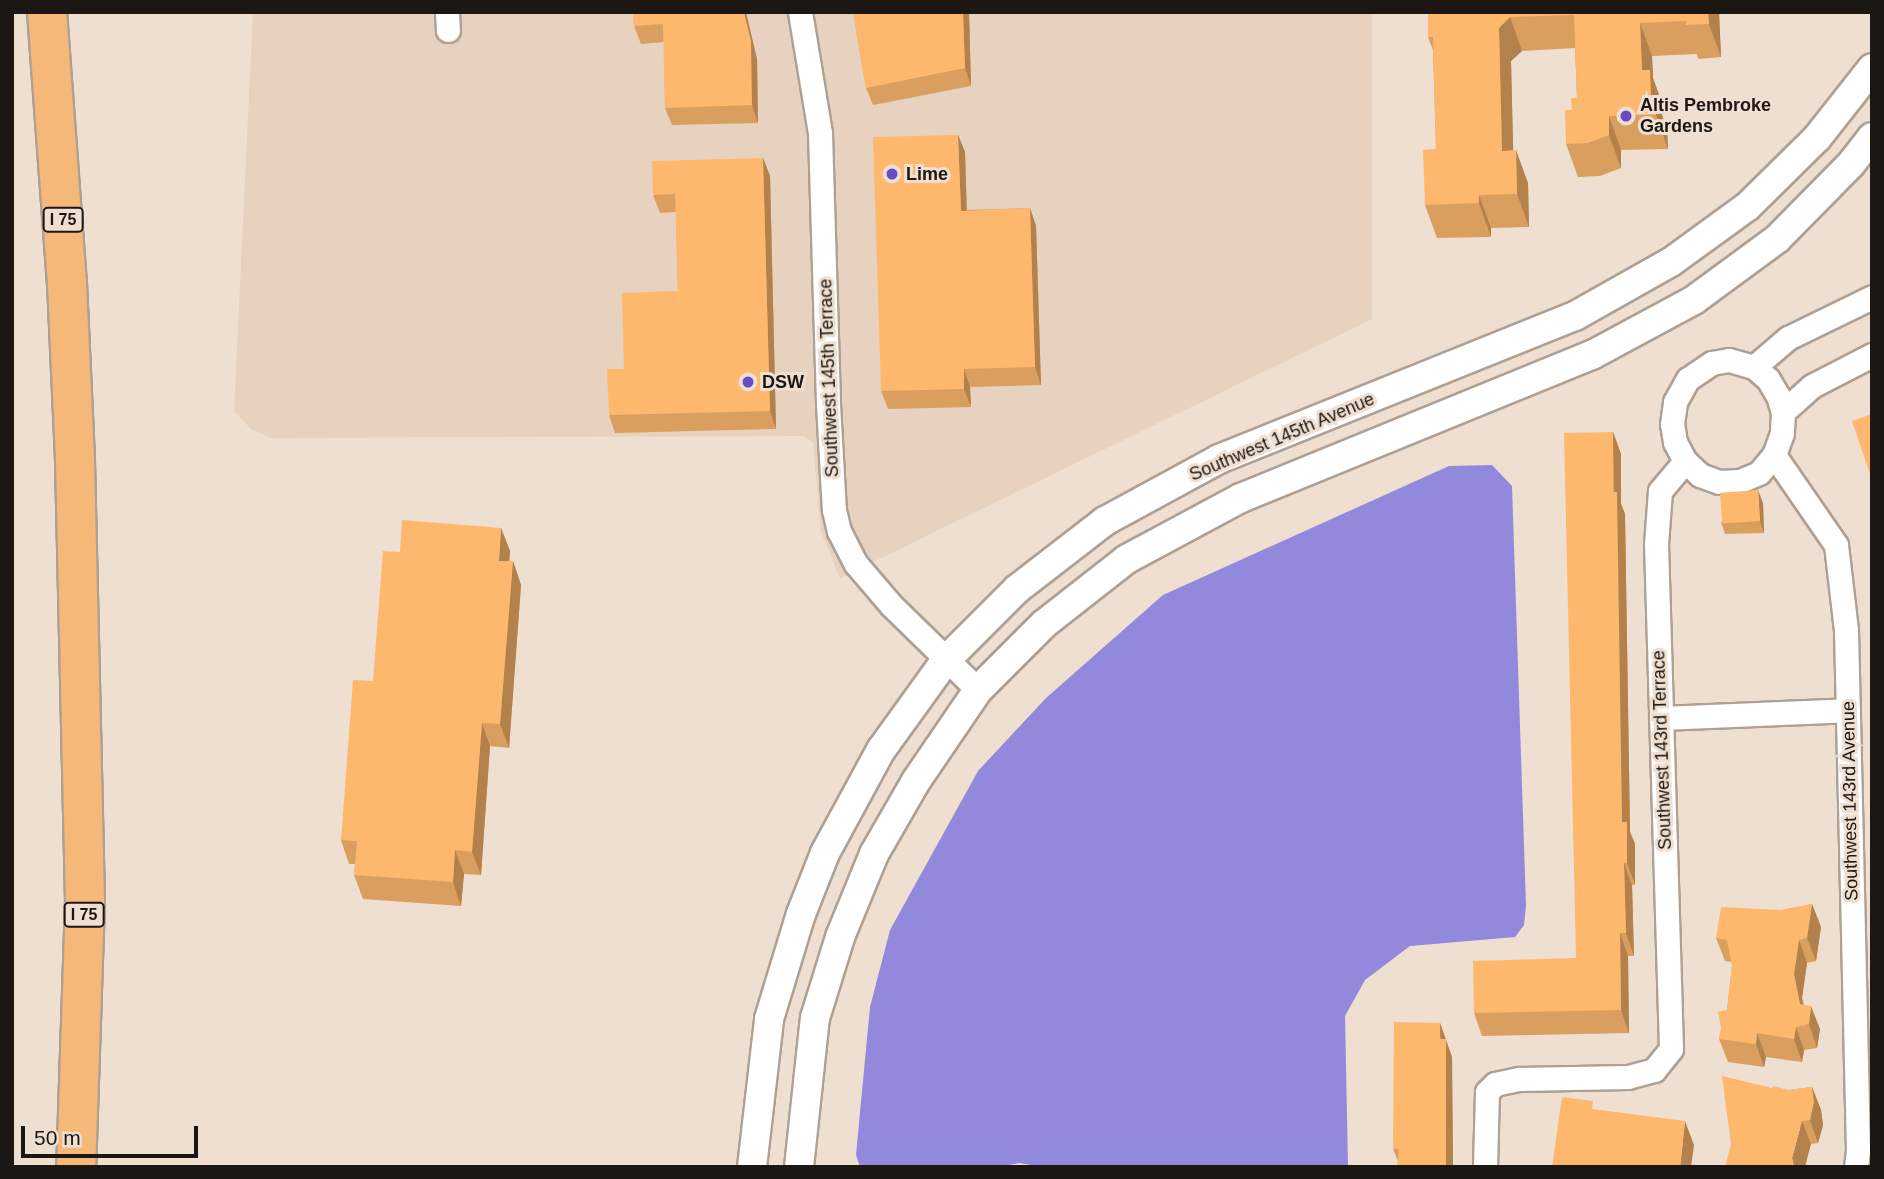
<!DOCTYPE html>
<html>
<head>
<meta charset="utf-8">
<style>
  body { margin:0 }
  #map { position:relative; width:1884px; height:1179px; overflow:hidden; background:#eedfd1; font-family:Helvetica,sans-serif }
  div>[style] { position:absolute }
  .built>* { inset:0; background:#e6d2be }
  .water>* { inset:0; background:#9288dc }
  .roads { filter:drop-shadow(2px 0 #aea093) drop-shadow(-2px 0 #aea093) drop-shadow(0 2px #aea093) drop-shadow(0 -2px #aea093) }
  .minor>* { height:23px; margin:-11.5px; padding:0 11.5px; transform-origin:11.5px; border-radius:11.5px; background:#fff }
  .tertiary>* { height:28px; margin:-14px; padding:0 14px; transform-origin:14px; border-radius:14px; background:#fff }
  .motorway>* { height:38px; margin:-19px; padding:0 19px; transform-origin:19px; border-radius:19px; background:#f5b878 }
  .wall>* { inset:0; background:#da9e5e }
  .shaded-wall>* { inset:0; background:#b2814c }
  .building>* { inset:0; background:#feb86d; transform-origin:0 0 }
  .dots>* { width:19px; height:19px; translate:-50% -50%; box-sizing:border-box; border:4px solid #eedfd1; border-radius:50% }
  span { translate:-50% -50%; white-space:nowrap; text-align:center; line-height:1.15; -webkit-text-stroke:6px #eedfd1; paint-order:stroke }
  .shield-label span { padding:2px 5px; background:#eedfd1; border:2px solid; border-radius:5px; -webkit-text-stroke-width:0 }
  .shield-label { font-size:16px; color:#1c1712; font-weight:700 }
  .poi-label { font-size:18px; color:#1c1712; font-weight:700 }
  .left { translate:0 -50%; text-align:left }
  .street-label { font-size:18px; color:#1c1712 }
  .frame { position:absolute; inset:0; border:14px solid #1c1712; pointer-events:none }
  .scale { position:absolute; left:21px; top:1126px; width:177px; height:32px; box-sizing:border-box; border:4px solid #1c1712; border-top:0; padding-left:9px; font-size:21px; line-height:24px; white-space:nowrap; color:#1c1712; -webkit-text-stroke:5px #eedfd1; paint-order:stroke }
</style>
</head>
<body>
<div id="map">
  <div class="built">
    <i style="clip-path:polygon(253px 12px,1372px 12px,1372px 319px,840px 578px,821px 532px,813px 443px,804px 436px,271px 438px,251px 429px,234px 411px)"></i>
  </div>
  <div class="water">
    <i style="clip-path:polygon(1492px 465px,1512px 486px,1526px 906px,1524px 925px,1515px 937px,1410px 946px,1365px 980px,1345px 1016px,1348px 1167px,1043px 1167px,1019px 1163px,1000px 1167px,860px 1167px,856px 1155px,870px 1007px,890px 930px,978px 771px,1046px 698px,1163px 595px,1449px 466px)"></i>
  </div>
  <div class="roads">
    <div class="minor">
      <i style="left:447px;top:12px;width:18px;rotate:87deg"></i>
      <i style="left:800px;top:12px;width:123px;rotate:80.6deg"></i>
      <i style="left:820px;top:133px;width:271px;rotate:88.3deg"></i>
      <i style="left:828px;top:404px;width:106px;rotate:86.8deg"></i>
      <i style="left:834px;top:510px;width:22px;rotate:77deg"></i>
      <i style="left:839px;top:531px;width:37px;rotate:63deg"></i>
      <i style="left:856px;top:564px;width:54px;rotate:49.5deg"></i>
      <i style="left:891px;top:605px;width:122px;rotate:44.3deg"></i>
      <i style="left:1729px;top:360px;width:26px;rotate:16deg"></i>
      <i style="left:1754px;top:367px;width:18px;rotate:41deg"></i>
      <i style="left:1768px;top:379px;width:20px;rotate:60deg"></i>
      <i style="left:1778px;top:396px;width:17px;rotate:73deg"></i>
      <i style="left:1783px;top:412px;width:21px;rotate:93deg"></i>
      <i style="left:1782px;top:433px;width:23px;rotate:110deg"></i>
      <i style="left:1774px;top:455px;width:23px;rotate:130deg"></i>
      <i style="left:1759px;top:473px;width:21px;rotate:157deg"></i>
      <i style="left:1740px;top:481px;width:21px;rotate:177deg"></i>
      <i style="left:1719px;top:482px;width:20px;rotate:-160deg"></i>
      <i style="left:1700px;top:475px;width:21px;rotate:-137deg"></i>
      <i style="left:1685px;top:461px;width:21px;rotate:-118deg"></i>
      <i style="left:1675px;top:442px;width:18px;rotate:-99deg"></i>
      <i style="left:1672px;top:424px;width:22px;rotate:-82deg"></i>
      <i style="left:1675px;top:402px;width:26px;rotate:-61deg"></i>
      <i style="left:1688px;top:379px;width:29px;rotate:-34deg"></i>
      <i style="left:1712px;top:363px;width:17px;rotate:-10deg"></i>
      <i style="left:1754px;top:367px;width:45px;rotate:-40.5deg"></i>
      <i style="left:1788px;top:338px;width:93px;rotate:-26deg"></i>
      <i style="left:1783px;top:412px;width:39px;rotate:-42deg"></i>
      <i style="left:1812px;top:386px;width:68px;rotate:-27.3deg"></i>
      <i style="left:1774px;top:455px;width:109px;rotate:55.4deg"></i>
      <i style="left:1836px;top:545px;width:86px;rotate:83.3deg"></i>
      <i style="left:1846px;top:630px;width:521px;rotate:88.68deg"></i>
      <i style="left:1858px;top:1151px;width:16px;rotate:97deg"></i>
      <i style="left:1661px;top:718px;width:187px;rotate:-2.4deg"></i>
      <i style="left:1485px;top:1167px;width:75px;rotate:-88.5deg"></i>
      <i style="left:1487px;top:1092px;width:11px;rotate:-45deg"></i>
      <i style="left:1495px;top:1084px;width:25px;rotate:-12deg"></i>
      <i style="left:1519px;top:1079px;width:109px;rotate:-1.1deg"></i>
      <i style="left:1628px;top:1077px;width:27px;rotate:-15deg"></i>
      <i style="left:1654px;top:1070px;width:27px;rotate:-51deg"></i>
      <i style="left:1671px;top:1049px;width:505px;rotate:-91.7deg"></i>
      <i style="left:1656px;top:544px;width:53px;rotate:-85.7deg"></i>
      <i style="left:1660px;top:491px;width:39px;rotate:-50deg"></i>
    </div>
    <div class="tertiary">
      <i style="left:752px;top:1167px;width:149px;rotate:-83.4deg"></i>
      <i style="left:769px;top:1019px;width:110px;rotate:-73.1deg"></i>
      <i style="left:801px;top:914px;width:66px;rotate:-68.5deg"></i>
      <i style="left:825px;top:853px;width:117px;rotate:-61.5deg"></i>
      <i style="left:881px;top:750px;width:111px;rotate:-54.2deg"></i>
      <i style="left:946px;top:660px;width:100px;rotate:-45deg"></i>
      <i style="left:1017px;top:589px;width:111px;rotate:-37.7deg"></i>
      <i style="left:1105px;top:521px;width:130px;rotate:-28.5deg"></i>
      <i style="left:1219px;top:459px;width:384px;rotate:-21.9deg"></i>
      <i style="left:1575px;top:316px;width:110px;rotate:-29.4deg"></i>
      <i style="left:1671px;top:262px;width:95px;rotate:-36deg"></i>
      <i style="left:1748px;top:206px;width:97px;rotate:-44.6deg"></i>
      <i style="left:1817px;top:138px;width:89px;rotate:-51.8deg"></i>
      <i style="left:799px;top:1167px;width:150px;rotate:-83.9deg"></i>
      <i style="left:815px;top:1018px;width:85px;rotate:-72.8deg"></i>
      <i style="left:840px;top:937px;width:90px;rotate:-67.7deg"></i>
      <i style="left:874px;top:854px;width:84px;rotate:-60.1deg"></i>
      <i style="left:916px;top:781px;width:110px;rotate:-55.7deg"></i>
      <i style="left:978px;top:690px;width:93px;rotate:-45deg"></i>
      <i style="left:1044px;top:624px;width:105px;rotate:-38.1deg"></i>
      <i style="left:1127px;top:559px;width:129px;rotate:-28.2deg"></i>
      <i style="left:1241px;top:498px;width:379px;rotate:-22.2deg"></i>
      <i style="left:1592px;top:355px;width:116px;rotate:-28.3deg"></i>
      <i style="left:1694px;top:300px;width:103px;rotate:-36.3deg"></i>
      <i style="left:1777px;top:239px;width:105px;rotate:-45.4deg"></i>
      <i style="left:1851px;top:164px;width:34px;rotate:-52deg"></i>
    </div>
    <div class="motorway">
      <i style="left:47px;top:12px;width:272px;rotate:85.8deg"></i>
      <i style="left:67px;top:283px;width:178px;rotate:87.4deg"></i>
      <i style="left:75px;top:461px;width:440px;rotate:88.7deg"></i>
      <i style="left:85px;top:901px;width:266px;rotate:91.9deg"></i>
    </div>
  </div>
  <div class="wall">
    <i style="clip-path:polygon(633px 12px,757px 59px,758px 123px,672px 125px,665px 108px,664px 42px,641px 44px,634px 26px)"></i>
    <i style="clip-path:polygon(853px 12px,969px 12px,971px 86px,873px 105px,866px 88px)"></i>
    <i style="clip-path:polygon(1428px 12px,1719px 12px,1721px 57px,1698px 59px,1697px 54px,1652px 56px,1653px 78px,1662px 103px,1662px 115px,1667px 129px,1668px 149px,1621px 150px,1621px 168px,1600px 176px,1578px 177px,1566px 144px,1572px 110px,1577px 98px,1575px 48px,1522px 51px,1511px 61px,1513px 150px,1528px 183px,1529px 227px,1491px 228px,1491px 237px,1437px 238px,1425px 205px,1436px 149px,1433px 50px,1428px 37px)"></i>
    <i style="clip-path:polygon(958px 135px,965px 152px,967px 210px,1030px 208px,1036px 226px,1041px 385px,970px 387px,971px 407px,888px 409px,881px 391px)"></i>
    <i style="clip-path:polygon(763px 158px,770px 176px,776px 429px,615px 433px,609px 415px,624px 369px,678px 291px,676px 212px,660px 213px,653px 195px)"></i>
    <i style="clip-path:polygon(1613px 432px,1621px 454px,1621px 504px,1625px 514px,1630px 832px,1635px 844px,1635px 885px,1632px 885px,1634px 956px,1628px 956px,1629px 1033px,1482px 1036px,1474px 1013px,1576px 958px)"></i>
    <i style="clip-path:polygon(1763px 503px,1764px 533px,1725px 534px,1721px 522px)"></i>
    <i style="clip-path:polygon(501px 528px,510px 551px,509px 561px,513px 561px,521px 585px,509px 748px,490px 746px,481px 875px,464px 874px,461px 906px,363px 899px,354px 875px,355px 864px,349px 864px,341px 840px,400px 552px)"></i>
    <i style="clip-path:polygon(1812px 904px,1821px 927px,1816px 961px,1807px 963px,1802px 998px,1804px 1005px,1820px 1029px,1817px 1048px,1804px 1050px,1802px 1062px,1766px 1057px,1764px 1067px,1728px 1062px,1719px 1039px,1727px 1010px,1732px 966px,1732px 962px,1725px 961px,1716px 938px,1782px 910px)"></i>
    <i style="clip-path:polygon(1440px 1023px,1452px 1057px,1453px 1167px,1397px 1167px,1398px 1161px,1393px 1149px)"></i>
    <i style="clip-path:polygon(1812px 1087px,1821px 1110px,1823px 1125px,1818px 1143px,1811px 1144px,1772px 1088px,1789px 1090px)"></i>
  </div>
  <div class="shaded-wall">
    <i style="clip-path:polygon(744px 12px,746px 12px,757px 59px,758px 123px,752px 105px)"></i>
    <i style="clip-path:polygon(963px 12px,969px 12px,971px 86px,965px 68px)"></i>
    <i style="clip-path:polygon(1708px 12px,1719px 12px,1721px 57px,1709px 24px)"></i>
    <i style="clip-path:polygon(1510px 17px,1522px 51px,1511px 61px,1514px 184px,1502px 151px,1499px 28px)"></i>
    <i style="clip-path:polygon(1640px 23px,1652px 56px,1653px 78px,1662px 103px,1662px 115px,1667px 129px,1668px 149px,1656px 115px,1642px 70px)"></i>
    <i style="clip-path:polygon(1609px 116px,1621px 150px,1621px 168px,1609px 135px)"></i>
    <i style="clip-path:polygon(958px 135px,965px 152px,967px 228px,961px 211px)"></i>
    <i style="clip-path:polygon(1516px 150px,1528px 183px,1529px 227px,1517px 194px)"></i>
    <i style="clip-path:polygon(763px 158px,770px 176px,776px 429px,770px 411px)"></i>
    <i style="clip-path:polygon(1479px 195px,1491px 228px,1491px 237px,1479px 203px)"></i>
    <i style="clip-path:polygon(1030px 208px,1036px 226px,1041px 385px,1035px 367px)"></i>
    <i style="clip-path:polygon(964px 369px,970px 387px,971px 407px,964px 389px)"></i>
    <i style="clip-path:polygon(1613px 432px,1621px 454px,1621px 504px,1625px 514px,1630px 832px,1635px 844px,1635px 885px,1627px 863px,1622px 822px)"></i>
    <i style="clip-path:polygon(1758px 490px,1763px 503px,1764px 533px,1760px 521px)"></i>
    <i style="clip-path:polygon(501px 528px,510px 551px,508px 584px,499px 561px)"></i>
    <i style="clip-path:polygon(513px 561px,521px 585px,509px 748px,500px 724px)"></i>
    <i style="clip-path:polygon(482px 723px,490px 746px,481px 875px,472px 852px)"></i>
    <i style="clip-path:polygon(455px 850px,464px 874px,461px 906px,453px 882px)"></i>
    <i style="clip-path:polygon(1624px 863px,1632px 885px,1634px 956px,1626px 933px)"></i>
    <i style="clip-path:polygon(1812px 904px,1821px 927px,1816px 961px,1807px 938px)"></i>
    <i style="clip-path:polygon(1620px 933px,1628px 956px,1629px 1033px,1621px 1010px)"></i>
    <i style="clip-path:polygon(1799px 940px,1807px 963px,1802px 998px,1808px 1028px,1800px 1004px,1794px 974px)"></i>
    <i style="clip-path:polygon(1811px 1006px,1820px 1029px,1817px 1048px,1809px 1024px)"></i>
    <i style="clip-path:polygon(1440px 1023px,1452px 1057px,1453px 1167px,1446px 1167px)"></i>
    <i style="clip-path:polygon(1796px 1027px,1804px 1050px,1802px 1062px,1794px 1039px)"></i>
    <i style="clip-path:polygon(1757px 1033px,1766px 1057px,1764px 1067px,1756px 1044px)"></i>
    <i style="clip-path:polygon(1812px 1087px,1821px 1110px,1823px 1125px,1818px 1143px,1810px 1120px)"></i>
    <i style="clip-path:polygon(1685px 1121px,1694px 1145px,1691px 1167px,1680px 1167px)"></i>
    <i style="clip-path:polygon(1802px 1121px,1811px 1144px,1805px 1167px,1794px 1167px,1792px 1158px)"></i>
  </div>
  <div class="building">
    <i style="clip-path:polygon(633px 12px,744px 12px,751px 41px,752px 105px,665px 108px,663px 24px,634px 26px)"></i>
    <i style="clip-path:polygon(853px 12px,963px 12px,965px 68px,866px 88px)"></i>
    <i style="clip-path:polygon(1428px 12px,1708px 12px,1709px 24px,1686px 25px,1686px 21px,1640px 23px,1642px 70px,1650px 70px,1651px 96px,1655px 96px,1656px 115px,1609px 116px,1609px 135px,1588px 143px,1566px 144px,1565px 110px,1572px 110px,1571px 98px,1577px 98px,1574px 15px,1510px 17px,1499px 28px,1502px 151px,1516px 150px,1517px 194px,1479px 195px,1479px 203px,1425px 205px,1423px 150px,1436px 149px,1433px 37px,1428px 37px)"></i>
    <i style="clip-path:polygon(958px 135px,961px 211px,1030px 208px,1035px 367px,964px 369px,964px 389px,881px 391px,873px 137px)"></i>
    <i style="clip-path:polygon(763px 158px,770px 411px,609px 415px,607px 369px,624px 369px,622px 293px,678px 291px,675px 194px,653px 195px,652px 161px)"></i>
    <i style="clip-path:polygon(1872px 414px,1872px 480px,1852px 421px)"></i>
    <i style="clip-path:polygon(1613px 432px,1613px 492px,1617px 492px,1622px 822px,1627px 822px,1627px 863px,1624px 863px,1626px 933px,1620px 933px,1621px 1010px,1474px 1013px,1473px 961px,1576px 958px,1564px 433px)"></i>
    <i style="left:1758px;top:490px;width:31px;height:38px;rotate:86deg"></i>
    <i style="clip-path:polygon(402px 520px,501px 528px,499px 561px,513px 561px,500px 724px,482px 723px,472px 852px,455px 850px,453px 882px,354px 875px,357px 841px,341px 840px,353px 680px,373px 681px,383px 551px,400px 552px)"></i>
    <i style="clip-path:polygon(1812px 904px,1807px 938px,1799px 940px,1794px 974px,1800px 1004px,1811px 1006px,1809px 1024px,1796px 1027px,1794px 1039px,1757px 1033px,1756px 1044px,1719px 1039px,1721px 1028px,1718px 1012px,1727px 1010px,1732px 966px,1727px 940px,1716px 938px,1721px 907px,1782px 910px)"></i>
    <i style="clip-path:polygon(1394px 1022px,1440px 1023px,1440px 1039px,1446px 1039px,1446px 1167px,1397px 1167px,1399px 1149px,1393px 1149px)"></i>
    <i style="clip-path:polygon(1722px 1076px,1772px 1088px,1773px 1086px,1789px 1090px,1812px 1087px,1814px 1102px,1810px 1120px,1802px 1121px,1792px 1158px,1794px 1167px,1725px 1167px,1731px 1144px)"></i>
    <i style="clip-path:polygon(1562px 1097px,1593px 1101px,1592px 1109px,1685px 1121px,1680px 1167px,1552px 1167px)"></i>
  </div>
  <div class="dots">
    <i style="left:1626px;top:116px;background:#664cc5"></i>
    <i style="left:892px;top:174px;background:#664cc5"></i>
    <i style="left:748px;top:382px;background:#664cc5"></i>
  </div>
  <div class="shield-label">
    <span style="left:63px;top:220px">I 75</span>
    <span style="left:84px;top:915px">I 75</span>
  </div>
  <div class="poi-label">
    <span class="left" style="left:1640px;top:116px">Altis Pembroke<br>Gardens</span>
    <span class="left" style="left:906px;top:174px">Lime</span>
    <span class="left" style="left:762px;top:382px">DSW</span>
  </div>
  <div class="street-label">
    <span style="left:829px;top:378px;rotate:-92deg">Southwest 145th Terrace</span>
    <span style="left:1282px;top:437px;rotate:-23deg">Southwest 145th Avenue</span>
    <span style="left:1662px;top:750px;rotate:-92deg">Southwest 143rd Terrace</span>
    <span style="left:1850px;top:801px;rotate:-91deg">Southwest 143rd Avenue</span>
  </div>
  <div class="frame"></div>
  <div class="scale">50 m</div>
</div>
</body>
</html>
